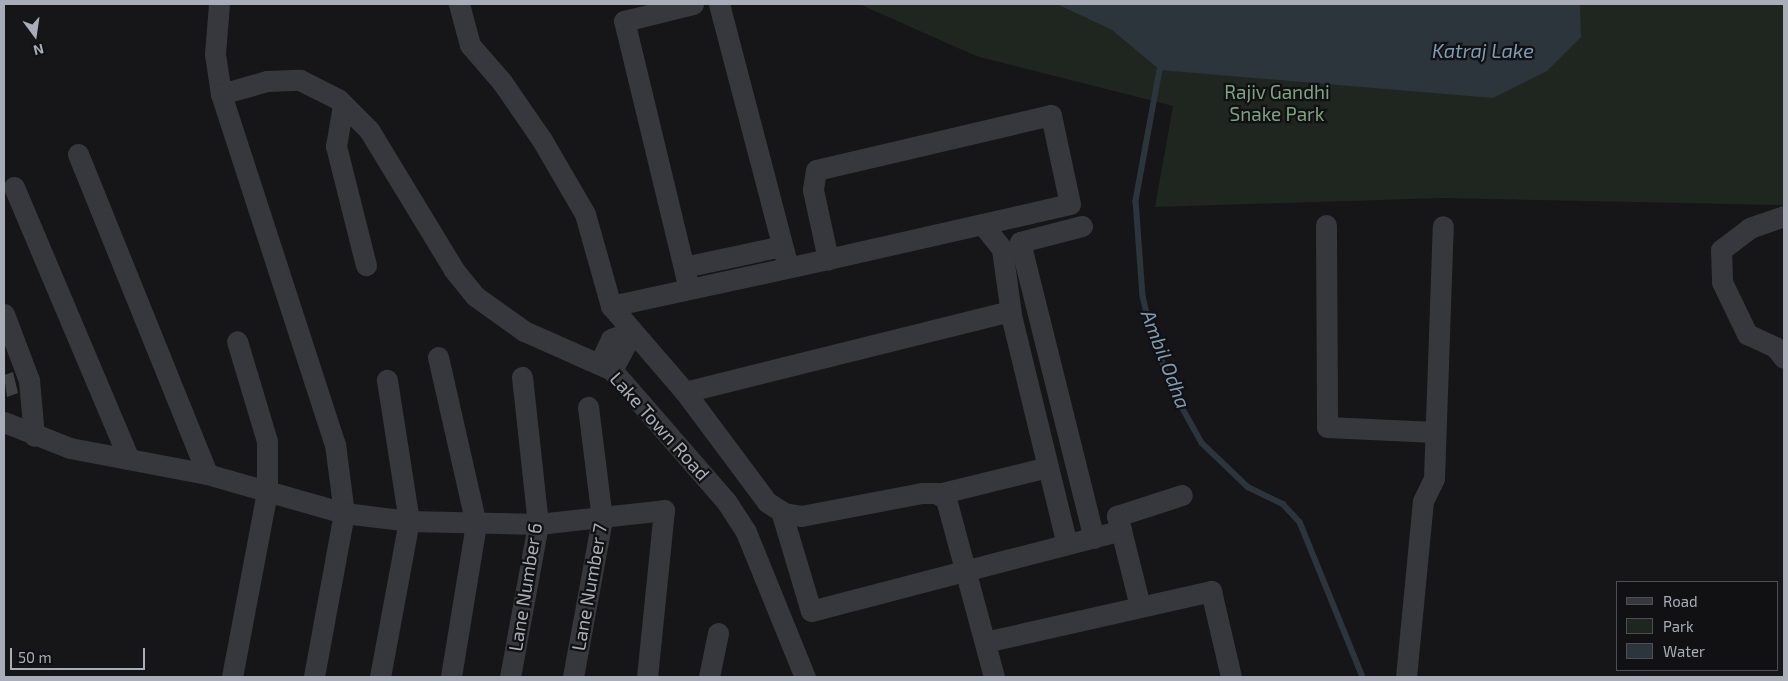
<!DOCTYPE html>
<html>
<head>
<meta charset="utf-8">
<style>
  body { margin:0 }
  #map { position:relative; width:1788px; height:681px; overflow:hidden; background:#161618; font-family:"Exo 2",sans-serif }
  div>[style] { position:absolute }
  .green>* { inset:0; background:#1e261f }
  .water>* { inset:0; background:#2c353c }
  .stream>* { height:5.5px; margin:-2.75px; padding:0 2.75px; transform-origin:2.75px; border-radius:2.75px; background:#2c353c }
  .building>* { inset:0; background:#404145 }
  .street>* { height:21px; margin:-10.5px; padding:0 10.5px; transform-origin:10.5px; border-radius:10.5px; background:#37383d }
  span { translate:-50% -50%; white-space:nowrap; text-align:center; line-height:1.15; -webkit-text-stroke:4.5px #111113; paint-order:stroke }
  .park-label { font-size:19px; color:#7fa381 }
  .street-label { font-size:19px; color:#a8adb8 }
  .water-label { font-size:20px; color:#7f9bb3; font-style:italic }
  .frame { position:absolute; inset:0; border:5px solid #a8adb8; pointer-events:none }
  .legend { position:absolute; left:1616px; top:581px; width:162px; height:90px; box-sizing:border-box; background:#111113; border:1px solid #4d4f55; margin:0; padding:6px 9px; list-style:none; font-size:15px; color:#a8adb8 }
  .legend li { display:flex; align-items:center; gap:10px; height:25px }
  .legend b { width:25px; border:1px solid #4d4f55 }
  .north { position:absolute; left:10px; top:10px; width:50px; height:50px; -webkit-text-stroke:4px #111113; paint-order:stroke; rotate:166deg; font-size:14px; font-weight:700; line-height:20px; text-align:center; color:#a8adb8 }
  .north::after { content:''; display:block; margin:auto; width:18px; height:22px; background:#a8adb8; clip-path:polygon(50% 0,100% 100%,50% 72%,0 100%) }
  .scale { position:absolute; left:10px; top:648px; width:135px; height:22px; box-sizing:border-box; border:2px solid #a8adb8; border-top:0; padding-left:6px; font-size:15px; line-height:18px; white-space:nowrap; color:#a8adb8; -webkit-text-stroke:4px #111113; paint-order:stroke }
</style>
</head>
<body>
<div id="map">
  <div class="green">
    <i style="clip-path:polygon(859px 4px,1784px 4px,1784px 205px,1443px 198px,1155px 207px,1173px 106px,976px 56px)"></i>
  </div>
  <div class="water">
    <i style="clip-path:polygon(1057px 4px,1580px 4px,1581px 37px,1547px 71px,1493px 98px,1160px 70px,1112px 30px)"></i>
  </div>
  <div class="stream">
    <i style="left:1160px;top:70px;width:133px;rotate:100.4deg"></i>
    <i style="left:1136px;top:201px;width:95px;rotate:85.8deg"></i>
    <i style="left:1143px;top:296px;width:40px;rotate:77deg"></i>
    <i style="left:1152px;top:335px;width:68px;rotate:68.4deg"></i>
    <i style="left:1177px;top:398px;width:51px;rotate:60.9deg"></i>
    <i style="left:1202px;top:443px;width:64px;rotate:43.7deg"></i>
    <i style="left:1248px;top:487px;width:39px;rotate:26deg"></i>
    <i style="left:1283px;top:504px;width:25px;rotate:47deg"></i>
    <i style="left:1300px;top:522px;width:167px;rotate:67.9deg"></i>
  </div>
  <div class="building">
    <i style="clip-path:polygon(13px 372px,18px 393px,7px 397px,4px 375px)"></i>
  </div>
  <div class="street">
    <i style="left:219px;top:4px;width:50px;rotate:94.6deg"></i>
    <i style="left:215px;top:54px;width:40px;rotate:81.5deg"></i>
    <i style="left:221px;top:94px;width:368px;rotate:72deg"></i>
    <i style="left:335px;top:444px;width:70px;rotate:82.6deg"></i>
    <i style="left:344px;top:513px;width:167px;rotate:100.4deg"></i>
    <i style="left:459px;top:4px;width:42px;rotate:75deg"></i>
    <i style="left:470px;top:45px;width:49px;rotate:49.1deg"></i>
    <i style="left:502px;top:82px;width:70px;rotate:55.4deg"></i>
    <i style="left:542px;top:140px;width:86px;rotate:59.8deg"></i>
    <i style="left:585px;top:214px;width:96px;rotate:74.2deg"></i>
    <i style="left:611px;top:306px;width:113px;rotate:49.3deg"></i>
    <i style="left:685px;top:392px;width:137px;rotate:53.3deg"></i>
    <i style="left:767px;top:502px;width:20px;rotate:33deg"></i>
    <i style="left:784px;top:513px;width:17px;rotate:10deg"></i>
    <i style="left:801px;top:516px;width:123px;rotate:-10.8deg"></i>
    <i style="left:922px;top:493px;width:14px"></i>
    <i style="left:936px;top:493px;width:12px;rotate:31deg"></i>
    <i style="left:946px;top:499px;width:184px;rotate:74.9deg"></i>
    <i style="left:719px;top:4px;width:272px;rotate:75.3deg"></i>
    <i style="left:221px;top:94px;width:48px;rotate:-15.8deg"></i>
    <i style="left:267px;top:81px;width:33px;rotate:-2deg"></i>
    <i style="left:300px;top:80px;width:42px;rotate:26.6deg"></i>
    <i style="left:338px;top:99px;width:44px;rotate:45deg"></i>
    <i style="left:369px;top:130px;width:164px;rotate:58.7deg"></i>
    <i style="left:454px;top:270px;width:33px;rotate:51deg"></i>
    <i style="left:475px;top:296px;width:60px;rotate:35.5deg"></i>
    <i style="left:524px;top:331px;width:96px;rotate:23.9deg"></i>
    <i style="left:612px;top:370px;width:174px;rotate:49deg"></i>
    <i style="left:726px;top:501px;width:37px;rotate:57deg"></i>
    <i style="left:746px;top:532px;width:157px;rotate:67.9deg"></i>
    <i style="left:343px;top:105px;width:42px;rotate:99.7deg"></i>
    <i style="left:336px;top:146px;width:123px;rotate:75.9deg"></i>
    <i style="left:78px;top:154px;width:345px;rotate:68deg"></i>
    <i style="left:14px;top:187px;width:293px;rotate:67.1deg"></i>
    <i style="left:1784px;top:216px;width:36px;rotate:161deg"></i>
    <i style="left:1750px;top:228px;width:36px;rotate:143deg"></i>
    <i style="left:1721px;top:250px;width:32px;rotate:88deg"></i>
    <i style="left:1722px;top:282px;width:58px;rotate:64.3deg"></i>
    <i style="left:1747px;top:334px;width:31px;rotate:25deg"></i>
    <i style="left:1775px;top:347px;width:14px;rotate:51deg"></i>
    <i style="left:982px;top:224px;width:32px;rotate:51deg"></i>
    <i style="left:1002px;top:249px;width:66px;rotate:82.1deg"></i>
    <i style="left:1326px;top:225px;width:202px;rotate:89.7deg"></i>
    <i style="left:1327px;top:427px;width:108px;rotate:2.7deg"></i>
    <i style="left:1082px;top:226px;width:64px;rotate:165.5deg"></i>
    <i style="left:1020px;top:242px;width:305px;rotate:76deg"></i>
    <i style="left:684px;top:267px;width:100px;rotate:-12.1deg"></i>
    <i style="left:689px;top:289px;width:276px;rotate:-103.6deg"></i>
    <i style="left:624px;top:21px;width:71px;rotate:-13.8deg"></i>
    <i style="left:611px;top:306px;width:222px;rotate:-12.2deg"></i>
    <i style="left:828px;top:259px;width:248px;rotate:-12.8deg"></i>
    <i style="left:1070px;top:204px;width:91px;rotate:-102.1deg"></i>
    <i style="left:1051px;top:115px;width:241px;rotate:166.8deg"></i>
    <i style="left:816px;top:170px;width:20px;rotate:99deg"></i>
    <i style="left:813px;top:190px;width:71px;rotate:77.7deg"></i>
    <i style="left:4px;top:314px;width:71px;rotate:69.3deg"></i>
    <i style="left:29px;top:380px;width:56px;rotate:84.9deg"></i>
    <i style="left:438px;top:357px;width:171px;rotate:77.2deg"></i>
    <i style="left:476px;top:524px;width:155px;rotate:99.3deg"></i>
    <i style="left:599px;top:364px;width:28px;rotate:-64deg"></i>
    <i style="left:611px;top:339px;width:12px;rotate:-20deg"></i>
    <i style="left:612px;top:370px;width:30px;rotate:-62deg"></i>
    <i style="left:626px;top:344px;width:10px;rotate:-114deg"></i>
    <i style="left:685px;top:392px;width:335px;rotate:-14deg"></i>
    <i style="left:1010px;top:311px;width:240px;rotate:76.3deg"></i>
    <i style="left:4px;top:422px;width:71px;rotate:21.5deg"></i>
    <i style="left:70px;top:448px;width:139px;rotate:10.7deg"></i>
    <i style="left:207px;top:474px;width:142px;rotate:15.9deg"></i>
    <i style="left:344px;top:513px;width:65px;rotate:7deg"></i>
    <i style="left:409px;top:521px;width:129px;rotate:1.3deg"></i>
    <i style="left:538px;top:524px;width:127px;rotate:-6.3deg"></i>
    <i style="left:664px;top:510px;width:168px;rotate:95.8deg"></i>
    <i style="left:938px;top:494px;width:113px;rotate:-13.8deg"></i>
    <i style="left:781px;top:511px;width:104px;rotate:73.3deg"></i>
    <i style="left:811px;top:611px;width:320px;rotate:-14.6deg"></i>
    <i style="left:1121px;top:530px;width:78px;rotate:76deg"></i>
    <i style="left:1121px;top:530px;width:15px;rotate:-106deg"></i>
    <i style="left:1117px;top:516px;width:68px;rotate:-17.9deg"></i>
    <i style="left:985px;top:642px;width:232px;rotate:-12.7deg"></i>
    <i style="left:1211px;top:591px;width:88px;rotate:76.9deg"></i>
    <i style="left:232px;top:677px;width:189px;rotate:-79.3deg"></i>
    <i style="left:267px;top:491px;width:50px;rotate:-90deg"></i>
    <i style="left:267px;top:441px;width:104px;rotate:-106.7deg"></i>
    <i style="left:380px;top:677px;width:159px;rotate:-79.5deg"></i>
    <i style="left:409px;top:521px;width:143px;rotate:-98.9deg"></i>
    <i style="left:510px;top:677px;width:156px;rotate:-79.6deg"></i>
    <i style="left:538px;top:524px;width:148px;rotate:-96.2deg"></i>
    <i style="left:573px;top:677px;width:161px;rotate:-79.6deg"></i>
    <i style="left:602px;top:519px;width:113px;rotate:-97.1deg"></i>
    <i style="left:709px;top:677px;width:45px;rotate:-78.4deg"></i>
    <i style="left:1406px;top:677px;width:177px;rotate:-84.5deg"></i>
    <i style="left:1423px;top:501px;width:25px;rotate:-64deg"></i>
    <i style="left:1434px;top:478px;width:252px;rotate:-88deg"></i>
  </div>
  <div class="park-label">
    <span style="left:1277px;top:103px">Rajiv Gandhi<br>Snake Park</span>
  </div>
  <div class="street-label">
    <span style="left:660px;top:426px;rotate:48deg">Lake Town Road</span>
    <span style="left:525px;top:587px;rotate:-81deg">Lane Number 6</span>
    <span style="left:589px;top:587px;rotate:-80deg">Lane Number 7</span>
  </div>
  <div class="water-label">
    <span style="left:1483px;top:50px">Katraj Lake</span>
    <span style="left:1166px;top:359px;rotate:69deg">Ambil Odha</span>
  </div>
  <div class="frame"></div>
  <ul class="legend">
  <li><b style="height:6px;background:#37383d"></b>Road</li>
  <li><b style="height:14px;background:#1e261f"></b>Park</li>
  <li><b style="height:14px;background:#2c353c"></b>Water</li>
  </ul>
  <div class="north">N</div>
  <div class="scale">50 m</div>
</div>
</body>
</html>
